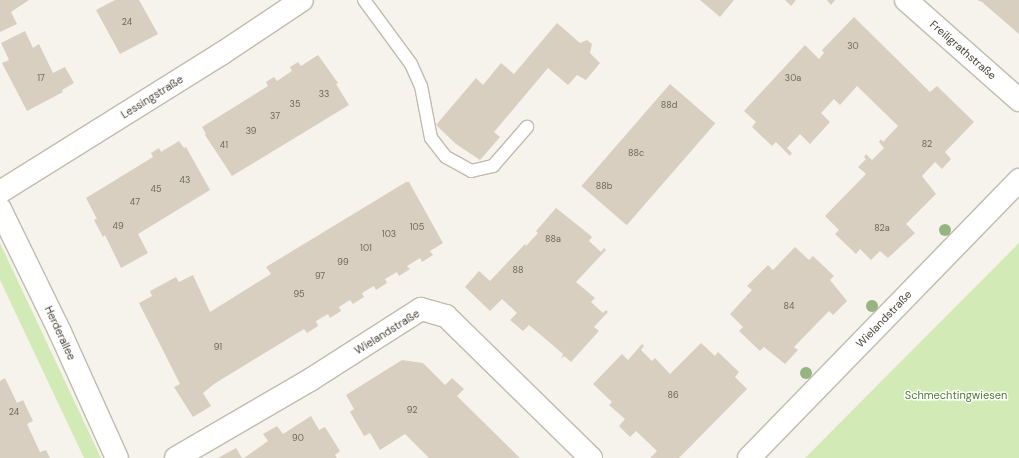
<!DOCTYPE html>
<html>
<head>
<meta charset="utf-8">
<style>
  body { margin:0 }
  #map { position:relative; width:1019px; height:458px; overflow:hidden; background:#f6f3ec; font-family:"DM Sans",sans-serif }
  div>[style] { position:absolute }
  .green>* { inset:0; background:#d2eab5 }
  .building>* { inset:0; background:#d8cfc1; transform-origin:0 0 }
  .roads { filter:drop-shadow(1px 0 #c2bbae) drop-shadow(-1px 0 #c2bbae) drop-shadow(0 1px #c2bbae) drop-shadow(0 -1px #c2bbae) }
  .lane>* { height:12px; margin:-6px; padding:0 6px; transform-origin:6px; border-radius:6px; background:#fff }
  .street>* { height:22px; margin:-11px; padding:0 11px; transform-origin:11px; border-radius:11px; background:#fff }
  .trees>* { width:12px; height:12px; margin:-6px; border-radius:50%; background:#97b381 }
  span { translate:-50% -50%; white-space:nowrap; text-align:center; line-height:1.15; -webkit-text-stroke:3px #fff; paint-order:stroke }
  .number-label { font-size:9px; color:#6e675b }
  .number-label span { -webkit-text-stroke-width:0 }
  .street-label { font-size:11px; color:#4b4439 }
  .park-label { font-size:11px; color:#4a7f2a }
</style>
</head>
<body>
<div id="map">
  <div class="green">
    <i style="clip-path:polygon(0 243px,101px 458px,84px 458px,0 280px)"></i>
    <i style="clip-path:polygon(1019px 243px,1019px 458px,805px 458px)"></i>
  </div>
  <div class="building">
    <i style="clip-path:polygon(0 0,29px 0,11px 12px,17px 24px,0 32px)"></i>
    <i style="clip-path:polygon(115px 0,139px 0,158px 34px,120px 54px,96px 10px)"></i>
    <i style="clip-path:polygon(700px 0,743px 0,734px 0,720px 17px)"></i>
    <i style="clip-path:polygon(785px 0,796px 0,791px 6px)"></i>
    <i style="clip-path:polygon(827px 0,835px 0,831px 5px)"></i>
    <i style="clip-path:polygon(977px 0,1019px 0,1019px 34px,982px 2px)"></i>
    <i style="clip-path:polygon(854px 17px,930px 92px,937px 86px,974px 122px,945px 152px,951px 159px,942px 169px,935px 162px,922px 176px,936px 194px,906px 224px,915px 233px,888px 258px,880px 251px,871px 260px,860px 249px,856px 254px,835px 234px,839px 230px,825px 216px,866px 174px,858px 167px,866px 159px,864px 157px,866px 154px,872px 160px,884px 148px,879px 142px,881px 139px,883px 142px,898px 126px,857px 86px,840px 105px,834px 99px,821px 113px,830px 122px,810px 144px,800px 134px,787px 148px,792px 153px,790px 156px,776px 142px,772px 146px,752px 127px,756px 122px,744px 111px,805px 45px,819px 59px,824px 53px,822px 50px)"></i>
    <i style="clip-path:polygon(557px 23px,580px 43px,587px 40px,592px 44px,590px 53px,600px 63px,586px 80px,577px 75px,568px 85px,548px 68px,494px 132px,500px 137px,480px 160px,456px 144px,436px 125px,476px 78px,483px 85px,501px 63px,514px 74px)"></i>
    <i style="clip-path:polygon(25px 31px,33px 48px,39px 44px,53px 73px,65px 67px,74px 83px,62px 90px,63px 92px,27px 111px,2px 63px,9px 60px,1px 43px)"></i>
    <i style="clip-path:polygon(318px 55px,338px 83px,336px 84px,349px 105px,232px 176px,205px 135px,206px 134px,202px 127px,268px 86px,266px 82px,274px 77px,277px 81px,292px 71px,290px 67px,298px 62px,301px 66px)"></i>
    <i style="left:670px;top:84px;width:60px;height:135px;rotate:41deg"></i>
    <i style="clip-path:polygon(179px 141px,184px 148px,186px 147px,210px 190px,138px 234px,148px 253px,121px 268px,105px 235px,103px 237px,94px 220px,97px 219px,86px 198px,153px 157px,151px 153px,159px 148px,161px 152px)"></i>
    <i style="clip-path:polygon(406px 182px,409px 182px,443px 243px,430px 251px,433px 255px,422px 262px,420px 258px,407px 266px,410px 269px,399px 276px,397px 272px,385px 279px,387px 283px,376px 290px,374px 286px,362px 293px,364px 297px,353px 304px,350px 300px,339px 307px,341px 311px,330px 318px,328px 314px,316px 321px,318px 326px,307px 333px,304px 329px,214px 384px,203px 393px,211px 406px,193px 417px,174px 387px,180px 384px,139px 303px,152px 296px,150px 291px,176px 277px,179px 282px,193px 275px,210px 312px,271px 274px,266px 267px)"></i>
    <i style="clip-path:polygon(556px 208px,590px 235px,592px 237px,589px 241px,601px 252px,604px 248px,606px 250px,576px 282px,595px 298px,591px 302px,603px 313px,606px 310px,608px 312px,594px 327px,599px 331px,571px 362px,564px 356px,561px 359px,563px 354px,529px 325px,523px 331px,510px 320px,517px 313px,502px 299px,490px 311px,465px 287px,479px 271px,490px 281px,525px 244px,526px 246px,538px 233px,536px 231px)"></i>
    <i style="clip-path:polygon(795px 247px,809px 260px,813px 256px,834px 276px,830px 280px,847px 301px,833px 315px,829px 311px,794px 347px,798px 350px,785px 364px,764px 347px,760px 351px,739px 331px,743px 327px,730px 314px,752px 290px,747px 286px,768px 265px,773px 270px)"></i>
    <i style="clip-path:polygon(701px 343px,715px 356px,718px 352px,739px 372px,735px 377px,747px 389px,679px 458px,650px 458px,657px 451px,636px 431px,630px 437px,619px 426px,625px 419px,609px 405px,612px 402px,593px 384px,622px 354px,628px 360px,642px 344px,644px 346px,641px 350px,652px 361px,655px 358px,670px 374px)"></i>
    <i style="clip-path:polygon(402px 360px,423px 363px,445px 385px,452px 378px,464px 389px,457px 396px,520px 458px,429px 458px,405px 434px,380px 450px,370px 433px,364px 436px,350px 412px,354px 409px,346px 395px)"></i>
    <i style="clip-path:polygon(5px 378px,17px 403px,23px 400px,33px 421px,27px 424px,40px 452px,46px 450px,50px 458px,0 458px,0 381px)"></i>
    <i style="clip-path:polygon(311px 416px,319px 430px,325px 427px,340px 451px,335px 455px,337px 458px,244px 458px,268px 441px,263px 434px,277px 426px,283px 434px)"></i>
    <i style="clip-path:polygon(236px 448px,242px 458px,218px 458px)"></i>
  </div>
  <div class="roads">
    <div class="lane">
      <i style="left:364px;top:0;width:79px;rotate:53.7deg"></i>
      <i style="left:411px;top:64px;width:24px;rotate:66deg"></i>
      <i style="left:421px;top:86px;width:53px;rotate:79.1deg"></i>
      <i style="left:431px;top:138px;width:24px;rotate:52deg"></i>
      <i style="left:446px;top:157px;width:29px;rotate:29deg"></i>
      <i style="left:471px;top:171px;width:23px;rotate:-13deg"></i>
      <i style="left:493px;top:166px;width:52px;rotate:-48.9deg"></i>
    </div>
    <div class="street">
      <i style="left:906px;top:0;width:151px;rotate:41.5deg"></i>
      <i style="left:0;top:192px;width:261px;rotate:-32deg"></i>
      <i style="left:221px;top:54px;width:97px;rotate:-33.7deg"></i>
      <i style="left:0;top:209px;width:137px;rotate:64deg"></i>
      <i style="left:60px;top:332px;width:138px;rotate:65.7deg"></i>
      <i style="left:176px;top:458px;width:155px;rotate:-30.2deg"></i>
      <i style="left:310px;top:380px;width:132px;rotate:-32.6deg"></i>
      <i style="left:421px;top:309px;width:26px;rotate:16deg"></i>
      <i style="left:446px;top:316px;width:203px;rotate:44.4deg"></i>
      <i style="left:749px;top:458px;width:388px;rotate:-45.8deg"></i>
    </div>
  </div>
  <div class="trees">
    <i style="left:945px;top:230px"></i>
    <i style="left:872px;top:306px"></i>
    <i style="left:806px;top:373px"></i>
  </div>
  <div class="number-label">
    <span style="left:127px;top:22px">24</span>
    <span style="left:853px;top:46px">30</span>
    <span style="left:41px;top:78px">17</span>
    <span style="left:793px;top:78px">30a</span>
    <span style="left:324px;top:94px">33</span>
    <span style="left:295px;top:104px">35</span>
    <span style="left:669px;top:105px">88d</span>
    <span style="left:275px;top:116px">37</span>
    <span style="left:251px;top:131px">39</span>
    <span style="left:927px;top:144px">82</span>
    <span style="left:224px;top:145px">41</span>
    <span style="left:636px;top:153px">88c</span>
    <span style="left:185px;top:180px">43</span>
    <span style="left:604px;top:186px">88b</span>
    <span style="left:156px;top:189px">45</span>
    <span style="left:135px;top:202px">47</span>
    <span style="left:118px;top:226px">49</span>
    <span style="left:417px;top:227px">105</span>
    <span style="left:882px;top:228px">82a</span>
    <span style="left:389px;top:234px">103</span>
    <span style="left:553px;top:239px">88a</span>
    <span style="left:366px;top:248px">101</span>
    <span style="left:343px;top:262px">99</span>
    <span style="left:518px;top:270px">88</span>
    <span style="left:320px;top:276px">97</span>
    <span style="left:299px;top:294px">95</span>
    <span style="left:789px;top:306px">84</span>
    <span style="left:218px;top:347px">91</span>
    <span style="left:673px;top:395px">86</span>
    <span style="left:412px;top:410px">92</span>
    <span style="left:14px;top:412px">24</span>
    <span style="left:298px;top:438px">90</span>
  </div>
  <div class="street-label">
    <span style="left:963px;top:50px;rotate:41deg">Freiligrathstraße</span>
    <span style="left:152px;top:97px;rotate:-32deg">Lessingstraße</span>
    <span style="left:884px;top:319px;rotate:-46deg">Wielandstraße</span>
    <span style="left:387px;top:332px;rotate:-32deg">Wielandstraße</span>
    <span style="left:60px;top:333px;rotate:65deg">Herderallee</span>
  </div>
  <div class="park-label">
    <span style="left:956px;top:395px">Schmechtingwiesen</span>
  </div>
</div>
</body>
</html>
